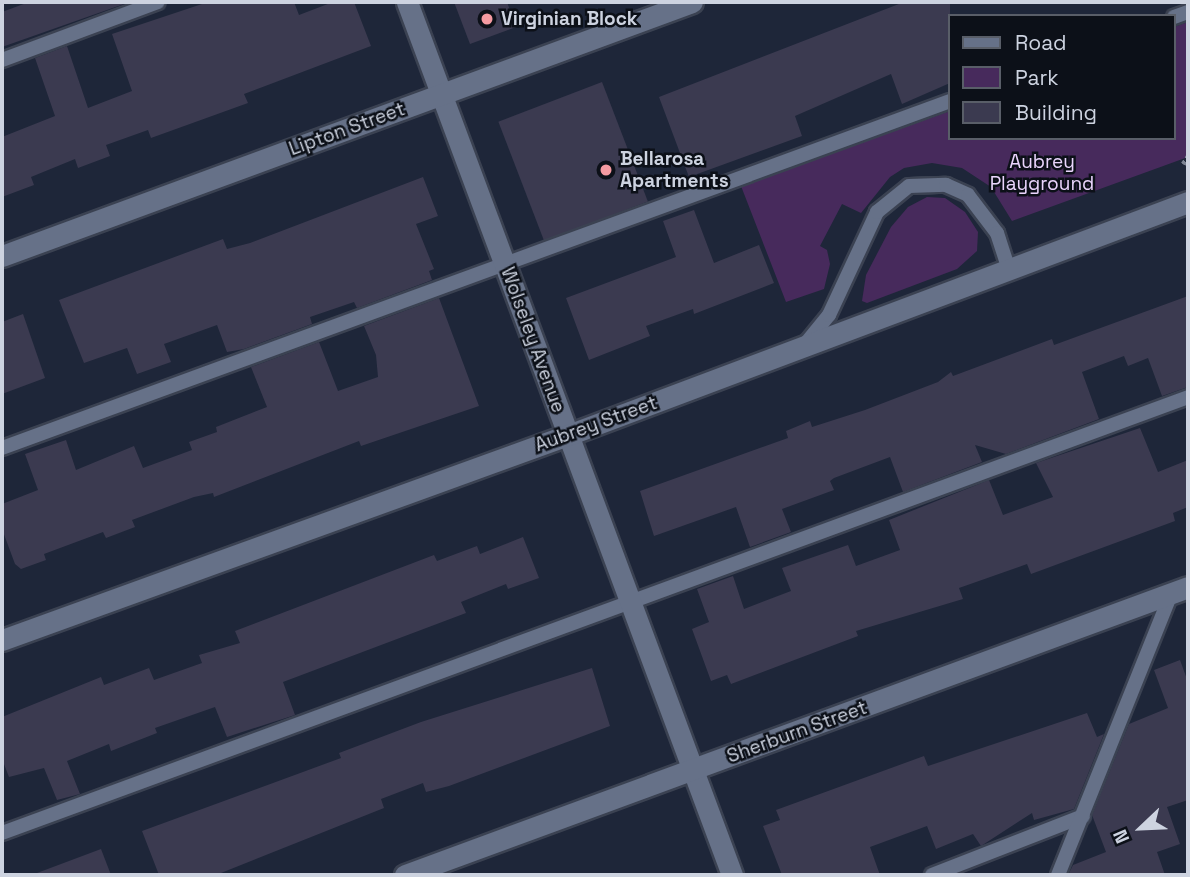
<!DOCTYPE html>
<html>
<head>
<meta charset="utf-8">
<style>
  body { margin:0 }
  #map { position:relative; width:1190px; height:877px; overflow:hidden; background:#1e2639; font-family:"Space Grotesk",sans-serif }
  div>[style] { position:absolute }
  .green>* { inset:0; background:#472a5c }
  .building>* { inset:0; background:#3b3a50; transform-origin:0 0 }
  .path>* { height:4.5px; margin-top:-2.25px; transform-origin:0; background:repeating-linear-gradient(90deg,#7b8292 0 3.5px,transparent 0 7px) }
  .roads { filter:drop-shadow(2px 0 #3b4252) drop-shadow(-2px 0 #3b4252) drop-shadow(0 2px #3b4252) drop-shadow(0 -2px #3b4252) }
  .lane>* { height:14px; margin:-7px; padding:0 7px; transform-origin:7px; border-radius:7px; background:#667188 }
  .street>* { height:21px; margin:-10.5px; padding:0 10.5px; transform-origin:10.5px; border-radius:10.5px; background:#667188 }
  .dots>* { width:19px; height:19px; translate:-50% -50%; box-sizing:border-box; border:4px solid #0c1018; border-radius:50% }
  span { translate:-50% -50%; white-space:nowrap; text-align:center; line-height:1.15; -webkit-text-stroke:5px #0c1018; paint-order:stroke }
  .poi-label { font-size:19px; color:#cdd3e0; font-weight:700 }
  .left { translate:0 -50%; text-align:left }
  .street-label { font-size:19px; color:#cdd3e0 }
  .park-label { font-size:19px; color:#ead5fd }
  .frame { position:absolute; inset:0; border:4px solid #cdd3e0; pointer-events:none }
  .legend { position:absolute; left:948px; top:14px; width:228px; height:126px; box-sizing:border-box; background:#0c1018; border:2px solid #595e68; margin:0; padding:9px 12px; list-style:none; font-size:21px; color:#cdd3e0 }
  .legend li { display:flex; align-items:center; gap:14px; height:35px }
  .legend b { width:35px; border:2px solid #595e68 }
  .north { position:absolute; left:1106px; top:793px; width:70px; height:70px; -webkit-text-stroke:5px #0c1018; paint-order:stroke; rotate:247deg; font-size:19px; font-weight:700; line-height:28px; text-align:center; color:#cdd3e0 }
  .north::after { content:''; display:block; margin:auto; width:24px; height:32px; background:#cdd3e0; clip-path:polygon(50% 0,100% 100%,50% 72%,0 100%) }
</style>
</head>
<body>
<div id="map">
  <div class="green">
    <i style="clip-path:polygon(1188px 22px,1188px 157px,1012px 221px,991px 187px,962px 168px,932px 163px,904px 168px,890px 177px,861px 213px,842px 204px,820px 246px,827px 250px,830px 264px,824px 289px,786px 302px,741px 186px,950px 111px,950px 138px,1174px 138px,1174px 27px)"></i>
    <i style="clip-path:polygon(927px 197px,945px 198px,965px 212px,978px 232px,977px 251px,957px 269px,867px 303px,862px 301px,866px 275px,891px 227px,908px 207px)"></i>
  </div>
  <div class="building">
    <i style="clip-path:polygon(29px 2px,124px 2px,124px 4px,2px 47px,2px 12px)"></i>
    <i style="clip-path:polygon(208px 2px,294px 2px,299px 15px,333px 2px,354px 2px,371px 46px,244px 94px,248px 103px,151px 138px,148px 130px,106px 145px,110px 156px,78px 168px,75px 159px,31px 177px,34px 185px,2px 197px,2px 137px,55px 116px,35px 58px,67px 46px,88px 108px,132px 91px,112px 34px)"></i>
    <i style="clip-path:polygon(454px 2px,507px 2px,516px 27px,470px 44px)"></i>
    <i style="clip-path:polygon(904px 2px,950px 2px,950px 83px,902px 104px,891px 74px,795px 116px,802px 136px,689px 177px,659px 97px)"></i>
    <i style="left:602px;top:82px;width:128px;height:111px;rotate:69deg"></i>
    <i style="clip-path:polygon(423px 177px,438px 216px,416px 224px,434px 269px,429px 271px,432px 280px,357px 308px,354px 302px,310px 317px,312px 324px,244px 349px,227px 352px,217px 325px,164px 344px,171px 362px,137px 374px,127px 348px,84px 363px,59px 300px,223px 239px,227px 249px,250px 243px)"></i>
    <i style="clip-path:polygon(694px 210px,714px 263px,759px 245px,774px 283px,694px 314px,693px 309px,646px 326px,650px 336px,589px 360px,566px 298px,676px 257px,663px 221px)"></i>
    <i style="clip-path:polygon(1188px 296px,1188px 387px,1162px 396px,1148px 358px,1128px 366px,1124px 356px,1082px 372px,1099px 419px,1006px 454px,975px 445px,982px 462px,903px 492px,890px 457px,834px 478px,830px 481px,834px 490px,782px 509px,791px 532px,750px 547px,736px 507px,654px 536px,640px 491px,788px 438px,786px 431px,810px 421px,812px 427px,865px 410px,938px 382px,951px 372px,953px 376px,1052px 339px,1054px 345px)"></i>
    <i style="clip-path:polygon(439px 298px,479px 406px,361px 446px,359px 441px,214px 497px,213px 493px,194px 497px,132px 520px,135px 527px,106px 538px,103px 532px,44px 554px,46px 560px,21px 569px,15px 564px,2px 529px,2px 504px,38px 490px,25px 454px,66px 440px,76px 470px,134px 446px,143px 468px,192px 450px,189px 442px,217px 432px,216px 427px,267px 407px,251px 367px,319px 342px,338px 391px,378px 377px,376px 355px,364px 326px)"></i>
    <i style="clip-path:polygon(23px 314px,45px 378px,2px 394px,2px 322px)"></i>
    <i style="clip-path:polygon(1140px 428px,1158px 472px,1188px 460px,1188px 507px,1173px 513px,1175px 521px,1031px 574px,1027px 564px,959px 588px,963px 599px,856px 631px,858px 636px,731px 684px,727px 675px,711px 681px,692px 629px,709px 622px,697px 589px,733px 576px,744px 609px,791px 591px,782px 568px,848px 545px,856px 566px,900px 550px,889px 520px,989px 480px,1003px 515px,1053px 497px,1036px 463px)"></i>
    <i style="clip-path:polygon(523px 537px,539px 578px,508px 589px,506px 584px,461px 602px,466px 613px,283px 682px,295px 715px,227px 737px,215px 707px,155px 728px,157px 733px,111px 751px,109px 744px,67px 761px,80px 794px,57px 800px,44px 768px,9px 777px,2px 759px,2px 717px,101px 677px,104px 685px,149px 668px,154px 680px,202px 663px,199px 655px,240px 643px,235px 631px,434px 555px,437px 561px,477px 546px,480px 554px)"></i>
    <i style="clip-path:polygon(1180px 660px,1188px 682px,1188px 800px,1167px 807px,1180px 844px,1157px 852px,1165px 875px,1068px 875px,1073px 865px,1106px 852px,1092px 815px,1129px 724px,1168px 708px,1154px 670px)"></i>
    <i style="clip-path:polygon(592px 668px,610px 726px,449px 786px,426px 792px,423px 783px,381px 799px,384px 808px,216px 875px,159px 875px,142px 831px,341px 758px,339px 753px,421px 722px)"></i>
    <i style="clip-path:polygon(1087px 713px,1097px 737px,1104px 734px,1074px 809px,1034px 820px,1032px 813px,981px 846px,973px 834px,936px 849px,927px 826px,870px 847px,880px 875px,782px 875px,763px 826px,780px 820px,776px 810px,924px 756px,928px 766px)"></i>
    <i style="clip-path:polygon(101px 849px,111px 875px,37px 875px,37px 873px)"></i>
  </div>
  <div class="path">
    <i style="left:1183px;top:164px;width:9px;rotate:-58deg"></i>
  </div>
  <div class="roads">
    <div class="lane">
      <i style="left:1174px;top:17px;width:15px;rotate:-20deg"></i>
      <i style="left:2px;top:60px;width:166px;rotate:-20.4deg"></i>
      <i style="left:807px;top:342px;width:35px;rotate:-51deg"></i>
      <i style="left:829px;top:315px;width:114px;rotate:-65deg"></i>
      <i style="left:877px;top:212px;width:41px;rotate:-39.1deg"></i>
      <i style="left:909px;top:186px;width:37px;rotate:-2deg"></i>
      <i style="left:946px;top:185px;width:24px;rotate:24deg"></i>
      <i style="left:968px;top:195px;width:48px;rotate:52.7deg"></i>
      <i style="left:997px;top:233px;width:38px;rotate:72deg"></i>
      <i style="left:2px;top:448px;width:1010px;rotate:-20.1deg"></i>
      <i style="left:2px;top:833px;width:1264px;rotate:-20.18deg"></i>
      <i style="left:932px;top:875px;width:162px;rotate:-21.3deg"></i>
      <i style="left:1058px;top:875px;width:303px;rotate:-68.1deg"></i>
    </div>
    <div class="street">
      <i style="left:407px;top:2px;width:932px;rotate:69.58deg"></i>
      <i style="left:2px;top:256px;width:735px;rotate:-20.21deg"></i>
      <i style="left:2px;top:640px;width:602px;rotate:-19.91deg"></i>
      <i style="left:568px;top:435px;width:662px;rotate:-20.6deg"></i>
      <i style="left:405px;top:875px;width:834px;rotate:-20.19deg"></i>
    </div>
  </div>
  <div class="dots">
    <i style="left:487px;top:19px;background:#f49aa1"></i>
    <i style="left:606px;top:170px;background:#f49aa1"></i>
  </div>
  <div class="poi-label">
    <span class="left" style="left:501px;top:19px">Virginian Block</span>
    <span class="left" style="left:620px;top:170px">Bellarosa<br>Apartments</span>
  </div>
  <div class="street-label">
    <span style="left:347px;top:129px;rotate:-20deg">Lipton Street</span>
    <span style="left:533px;top:340px;rotate:70deg">Wolseley Avenue</span>
    <span style="left:596px;top:424px;rotate:-20deg">Aubrey Street</span>
    <span style="left:797px;top:732px;rotate:-20deg">Sherburn Street</span>
  </div>
  <div class="park-label">
    <span style="left:1042px;top:173px">Aubrey<br>Playground</span>
  </div>
  <div class="frame"></div>
  <ul class="legend">
  <li><b style="height:9px;background:#667188"></b>Road</li>
  <li><b style="height:19px;background:#472a5c"></b>Park</li>
  <li><b style="height:19px;background:#3b3a50"></b>Building</li>
  </ul>
  <div class="north">N</div>
</div>
</body>
</html>
